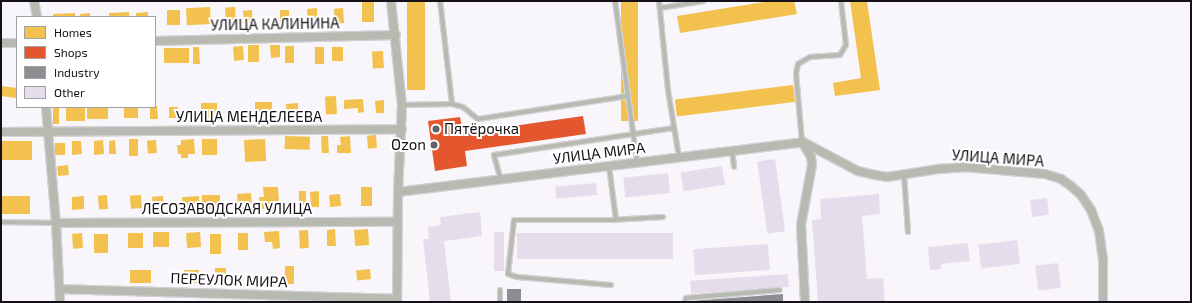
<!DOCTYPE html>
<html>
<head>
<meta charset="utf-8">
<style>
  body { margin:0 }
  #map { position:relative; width:1192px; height:303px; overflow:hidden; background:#f8f6fa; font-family:"Exo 2",sans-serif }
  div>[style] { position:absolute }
  .homes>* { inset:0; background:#f2c14e; transform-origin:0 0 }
  .shops>* { inset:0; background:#e4572e }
  .industry>* { inset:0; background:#8d8d92; transform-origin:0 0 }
  .building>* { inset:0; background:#e6ddec; transform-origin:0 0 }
  .roads { filter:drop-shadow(1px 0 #d4d2d5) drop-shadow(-1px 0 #d4d2d5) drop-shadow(0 1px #d4d2d5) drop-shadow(0 -1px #d4d2d5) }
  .lane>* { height:4px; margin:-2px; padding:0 2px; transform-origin:2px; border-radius:2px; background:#b6bab1 }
  .street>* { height:8px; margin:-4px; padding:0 4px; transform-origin:4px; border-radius:4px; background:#b6bab1 }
  .dots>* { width:11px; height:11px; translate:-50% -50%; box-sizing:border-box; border:2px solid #fff; border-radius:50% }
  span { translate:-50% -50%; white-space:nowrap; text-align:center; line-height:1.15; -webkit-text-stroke:4px #fff; paint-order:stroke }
  .street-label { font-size:15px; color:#161118 }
  .poi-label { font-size:15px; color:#161118 }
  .left { translate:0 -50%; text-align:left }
  .right { translate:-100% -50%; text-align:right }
  .frame { position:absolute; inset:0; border:2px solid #161118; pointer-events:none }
  .legend { position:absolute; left:16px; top:16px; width:140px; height:92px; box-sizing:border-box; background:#fff; border:1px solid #a2a0a3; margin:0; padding:5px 7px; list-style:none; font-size:12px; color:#161118 }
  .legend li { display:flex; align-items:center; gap:8px; height:20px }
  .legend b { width:20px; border:1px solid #a2a0a3 }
</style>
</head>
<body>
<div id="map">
  <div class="homes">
    <i style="left:362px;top:1px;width:12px;height:21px"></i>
    <i style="left:407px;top:1px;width:18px;height:89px"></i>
    <i style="left:621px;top:1px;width:17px;height:120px"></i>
    <i style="clip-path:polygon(770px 1px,794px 1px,797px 14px,680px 33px,677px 16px)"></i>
    <i style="clip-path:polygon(850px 1px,867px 1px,880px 90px,835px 96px,833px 83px,861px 78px)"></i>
    <i style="left:210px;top:7px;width:17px;height:24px;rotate:87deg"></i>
    <i style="left:235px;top:7px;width:17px;height:10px;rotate:87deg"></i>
    <i style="clip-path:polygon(317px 8px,317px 22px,308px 23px,307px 9px)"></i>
    <i style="left:343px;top:8px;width:15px;height:9px;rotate:86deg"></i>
    <i style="left:180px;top:10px;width:15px;height:13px;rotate:90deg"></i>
    <i style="left:252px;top:10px;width:14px;height:9px;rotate:86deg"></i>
    <i style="left:280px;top:10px;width:9px;height:13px"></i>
    <i style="clip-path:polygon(129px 12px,129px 17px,109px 17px,109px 13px)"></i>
    <i style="clip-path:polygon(148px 12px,148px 17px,136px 17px,136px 13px)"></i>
    <i style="clip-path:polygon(75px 13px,75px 17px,53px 17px,53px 14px)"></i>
    <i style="clip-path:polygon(90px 13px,90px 17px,80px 17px,80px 14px)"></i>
    <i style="left:259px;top:45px;width:17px;height:11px;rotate:90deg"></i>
    <i style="clip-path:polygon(270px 45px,280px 45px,280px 57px,271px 58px)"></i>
    <i style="left:243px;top:46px;width:14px;height:10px;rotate:86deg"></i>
    <i style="left:285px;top:46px;width:9px;height:17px"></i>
    <i style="clip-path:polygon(193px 47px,199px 47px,200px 64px,193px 64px)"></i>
    <i style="left:315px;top:47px;width:9px;height:17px"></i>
    <i style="left:332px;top:47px;width:11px;height:14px"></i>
    <i style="left:189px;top:48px;width:15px;height:25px;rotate:90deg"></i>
    <i style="left:383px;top:51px;width:17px;height:11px;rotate:87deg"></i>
    <i style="left:793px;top:85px;width:17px;height:119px;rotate:83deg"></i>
    <i style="clip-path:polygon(1px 86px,17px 88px,17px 98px,1px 96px)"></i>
    <i style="left:336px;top:96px;width:18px;height:11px;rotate:87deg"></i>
    <i style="clip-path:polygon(363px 99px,364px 112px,358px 113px,358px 108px,344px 109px,344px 100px)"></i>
    <i style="clip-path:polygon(384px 100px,384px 113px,376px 113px,375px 101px)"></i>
    <i style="left:272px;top:102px;width:14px;height:17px;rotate:90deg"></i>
    <i style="left:201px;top:103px;width:16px;height:15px"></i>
    <i style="clip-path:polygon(298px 103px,298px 115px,287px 115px,286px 104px)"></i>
    <i style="clip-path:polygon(155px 106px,157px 106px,158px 119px,150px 119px,150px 107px)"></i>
    <i style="left:53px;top:107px;width:6px;height:17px"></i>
    <i style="left:66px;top:107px;width:19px;height:14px"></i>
    <i style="left:87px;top:107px;width:21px;height:12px"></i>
    <i style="left:124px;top:107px;width:14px;height:11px"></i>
    <i style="left:169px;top:107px;width:9px;height:11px"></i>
    <i style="left:376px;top:135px;width:13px;height:9px;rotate:86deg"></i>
    <i style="left:285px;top:136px;width:25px;height:13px;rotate:2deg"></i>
    <i style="left:328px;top:136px;width:17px;height:7px;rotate:87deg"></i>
    <i style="clip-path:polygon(350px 136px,351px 153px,337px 153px,337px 145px,341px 145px,340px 137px)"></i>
    <i style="left:129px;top:139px;width:9px;height:17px"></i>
    <i style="clip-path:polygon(194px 139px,195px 154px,188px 154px,188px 158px,181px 158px,181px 154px,178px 154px,177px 145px,181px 145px,181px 140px)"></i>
    <i style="left:217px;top:139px;width:16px;height:15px;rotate:90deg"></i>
    <i style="left:265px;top:139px;width:22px;height:21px;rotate:87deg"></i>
    <i style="clip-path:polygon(103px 140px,104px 154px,94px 155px,94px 141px)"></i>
    <i style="clip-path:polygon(115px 140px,116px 154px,109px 154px,109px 141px)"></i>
    <i style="left:156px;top:140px;width:13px;height:9px;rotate:86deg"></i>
    <i style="left:1px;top:141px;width:31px;height:19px"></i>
    <i style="clip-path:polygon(72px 141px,81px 141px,82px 154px,72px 155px)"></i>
    <i style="left:55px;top:143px;width:10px;height:12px"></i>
    <i style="left:68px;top:165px;width:10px;height:11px;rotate:84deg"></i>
    <i style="clip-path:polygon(263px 187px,278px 187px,279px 202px,274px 203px,274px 208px,260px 209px,259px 197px,264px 197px)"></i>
    <i style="left:361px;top:187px;width:11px;height:19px"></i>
    <i style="left:299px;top:191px;width:7px;height:15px"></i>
    <i style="clip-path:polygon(319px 191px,319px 207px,311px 207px,310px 192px)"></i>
    <i style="left:251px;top:193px;width:16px;height:14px;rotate:86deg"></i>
    <i style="left:340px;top:194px;width:12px;height:11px;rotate:85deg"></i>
    <i style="left:107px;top:195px;width:14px;height:9px;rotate:86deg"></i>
    <i style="left:141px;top:195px;width:13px;height:11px;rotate:86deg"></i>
    <i style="left:220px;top:195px;width:14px;height:18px;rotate:90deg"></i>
    <i style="left:1px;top:196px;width:29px;height:18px"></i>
    <i style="clip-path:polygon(84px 196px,84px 209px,72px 210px,72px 197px)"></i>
    <i style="left:163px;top:196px;width:13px;height:11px;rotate:86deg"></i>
    <i style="left:199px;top:196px;width:14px;height:17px;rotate:86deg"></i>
    <i style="clip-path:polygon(335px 229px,336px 246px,327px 246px,327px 230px)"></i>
    <i style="left:368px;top:229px;width:16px;height:14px;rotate:86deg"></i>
    <i style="left:308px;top:230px;width:18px;height:9px;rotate:87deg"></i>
    <i style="clip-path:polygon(279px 231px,280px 248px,273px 249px,272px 242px,265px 242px,264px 232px)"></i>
    <i style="left:169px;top:232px;width:15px;height:16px;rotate:90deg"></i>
    <i style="left:200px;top:232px;width:15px;height:14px;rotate:86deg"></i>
    <i style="left:82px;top:233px;width:15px;height:10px;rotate:86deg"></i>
    <i style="left:143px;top:233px;width:15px;height:15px;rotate:90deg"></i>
    <i style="left:238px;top:233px;width:10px;height:17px"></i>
    <i style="left:94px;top:234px;width:14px;height:19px"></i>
    <i style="left:210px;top:234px;width:11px;height:20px"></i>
    <i style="left:285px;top:266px;width:9px;height:18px"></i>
    <i style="left:215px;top:268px;width:11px;height:13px"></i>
    <i style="left:370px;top:269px;width:10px;height:14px;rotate:84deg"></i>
    <i style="left:130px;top:270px;width:21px;height:13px"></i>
    <i style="left:184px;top:270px;width:15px;height:13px"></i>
  </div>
  <div class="shops">
    <i style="clip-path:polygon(583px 116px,586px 134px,465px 151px,467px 166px,435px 171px,428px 121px,460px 117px,463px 133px)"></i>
  </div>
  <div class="industry">
    <i style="left:507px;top:289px;width:14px;height:13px"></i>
    <i style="clip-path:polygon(783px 294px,783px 302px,691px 302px,691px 301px)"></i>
  </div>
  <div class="building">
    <i style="left:775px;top:159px;width:73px;height:18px;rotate:82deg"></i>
    <i style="left:722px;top:166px;width:19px;height:42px;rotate:81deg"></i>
    <i style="left:668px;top:173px;width:20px;height:45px;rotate:84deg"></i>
    <i style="left:596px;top:183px;width:12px;height:41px;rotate:85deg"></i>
    <i style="clip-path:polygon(879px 194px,880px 214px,862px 216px,867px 279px,883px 278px,885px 302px,818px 302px,812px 220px,821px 219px,820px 199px)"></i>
    <i style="left:1047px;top:198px;width:17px;height:17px;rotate:83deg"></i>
    <i style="clip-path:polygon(480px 212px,482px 236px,444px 241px,451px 302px,430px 302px,423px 239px,429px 239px,428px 227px,441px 225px,440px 217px)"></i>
    <i style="left:494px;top:232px;width:10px;height:39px"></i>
    <i style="left:517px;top:233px;width:156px;height:26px"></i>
    <i style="left:1017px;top:240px;width:24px;height:39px;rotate:83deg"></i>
    <i style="clip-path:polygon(968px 243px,970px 261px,941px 264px,941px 269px,930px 270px,928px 247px)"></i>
    <i style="left:768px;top:244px;width:26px;height:75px;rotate:86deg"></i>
    <i style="left:1058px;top:263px;width:25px;height:23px;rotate:83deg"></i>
    <i style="left:788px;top:274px;width:13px;height:98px;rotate:86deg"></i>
  </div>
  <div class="roads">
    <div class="lane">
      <i style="left:615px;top:1px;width:162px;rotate:82.2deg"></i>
      <i style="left:659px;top:1px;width:89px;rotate:84.2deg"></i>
      <i style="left:668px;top:90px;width:68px;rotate:80.7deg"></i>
      <i style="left:660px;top:8px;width:44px;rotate:-9.2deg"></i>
      <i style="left:452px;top:104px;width:11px;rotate:15deg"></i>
      <i style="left:463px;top:107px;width:19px;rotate:39deg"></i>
      <i style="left:478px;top:119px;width:152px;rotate:-8.7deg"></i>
      <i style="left:402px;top:105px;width:50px;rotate:-1.1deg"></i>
      <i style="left:452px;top:104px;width:104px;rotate:-96.6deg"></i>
      <i style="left:802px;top:142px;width:69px;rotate:-95deg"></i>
      <i style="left:796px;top:73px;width:9px;rotate:-77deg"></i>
      <i style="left:798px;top:64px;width:14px;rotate:-30deg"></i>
      <i style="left:810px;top:57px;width:30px;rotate:-4deg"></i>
      <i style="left:840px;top:55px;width:12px;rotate:-59deg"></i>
      <i style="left:846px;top:45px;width:44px;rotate:-96.5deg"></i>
      <i style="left:732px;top:150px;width:17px;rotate:83deg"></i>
      <i style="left:609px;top:166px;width:54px;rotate:82.6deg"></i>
      <i style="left:904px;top:174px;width:58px;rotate:86.1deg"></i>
      <i style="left:501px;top:180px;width:26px;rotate:-106deg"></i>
      <i style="left:494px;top:155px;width:182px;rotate:-8.5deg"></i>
      <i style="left:1px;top:222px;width:55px;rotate:1deg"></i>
      <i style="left:611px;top:285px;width:94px;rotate:-175.1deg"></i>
      <i style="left:517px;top:277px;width:9px;rotate:-162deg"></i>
      <i style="left:508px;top:274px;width:54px;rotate:-83.7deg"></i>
      <i style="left:514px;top:220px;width:97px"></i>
      <i style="left:611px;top:220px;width:52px;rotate:-3.3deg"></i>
      <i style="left:500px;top:302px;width:12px;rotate:-90deg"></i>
      <i style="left:685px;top:302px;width:4px;rotate:-76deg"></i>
      <i style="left:686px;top:298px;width:94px;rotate:-4.9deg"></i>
    </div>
    <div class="street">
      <i style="left:34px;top:1px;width:16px;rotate:79deg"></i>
      <i style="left:391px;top:1px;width:105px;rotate:84deg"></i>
      <i style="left:402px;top:105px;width:87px;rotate:92.6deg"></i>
      <i style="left:398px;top:192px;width:110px;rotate:90.5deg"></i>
      <i style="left:155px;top:41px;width:241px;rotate:-1.4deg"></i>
      <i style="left:1px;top:43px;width:16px"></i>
      <i style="left:46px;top:107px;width:116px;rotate:85.1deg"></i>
      <i style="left:56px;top:223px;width:79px;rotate:87.1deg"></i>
      <i style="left:1px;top:132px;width:401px;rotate:-0.4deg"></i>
      <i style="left:803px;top:144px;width:15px;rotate:58deg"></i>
      <i style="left:811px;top:157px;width:8px;rotate:83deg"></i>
      <i style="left:812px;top:165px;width:61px;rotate:100.4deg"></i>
      <i style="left:801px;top:225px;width:77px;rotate:87deg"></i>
      <i style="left:398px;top:192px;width:408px;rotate:-7deg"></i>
      <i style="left:803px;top:142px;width:62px;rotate:27.8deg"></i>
      <i style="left:858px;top:171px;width:17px;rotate:13deg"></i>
      <i style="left:875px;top:175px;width:12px;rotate:9deg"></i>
      <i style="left:887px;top:177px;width:52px;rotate:-8.9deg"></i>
      <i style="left:938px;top:169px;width:26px;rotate:-4deg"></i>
      <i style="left:964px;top:167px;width:81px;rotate:4.9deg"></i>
      <i style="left:1045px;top:174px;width:17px;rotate:17deg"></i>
      <i style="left:1061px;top:179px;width:12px;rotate:35deg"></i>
      <i style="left:1071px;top:186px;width:13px;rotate:42deg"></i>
      <i style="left:1081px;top:195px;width:18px;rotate:56deg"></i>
      <i style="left:1091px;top:210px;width:22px;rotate:69deg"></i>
      <i style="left:1099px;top:231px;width:30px;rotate:82deg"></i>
      <i style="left:1103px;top:261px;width:41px;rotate:90deg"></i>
      <i style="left:56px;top:223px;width:341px;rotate:-0.2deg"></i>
      <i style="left:60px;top:289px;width:337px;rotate:1.7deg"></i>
    </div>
  </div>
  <div class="dots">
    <i style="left:436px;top:129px;background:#656167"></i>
    <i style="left:434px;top:145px;background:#656167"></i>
  </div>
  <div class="street-label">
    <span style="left:275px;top:24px;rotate:-1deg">УЛИЦА КАЛИНИНА</span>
    <span style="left:249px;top:117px">УЛИЦА МЕНДЕЛЕЕВА</span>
    <span style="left:599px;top:153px;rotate:-7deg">УЛИЦА МИРА</span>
    <span style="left:998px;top:158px;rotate:4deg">УЛИЦА МИРА</span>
    <span style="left:227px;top:209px">ЛЕСОЗАВОДСКАЯ УЛИЦА</span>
    <span style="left:229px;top:280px;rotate:2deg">ПЕРЕУЛОК МИРА</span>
  </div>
  <div class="poi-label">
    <span class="left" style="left:444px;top:129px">Пятёрочка</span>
    <span class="right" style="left:426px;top:145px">Ozon</span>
  </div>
  <div class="frame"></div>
  <ul class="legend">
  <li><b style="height:11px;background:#f2c14e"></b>Homes</li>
  <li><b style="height:11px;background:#e4572e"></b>Shops</li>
  <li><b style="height:11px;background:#8d8d92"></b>Industry</li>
  <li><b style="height:11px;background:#e6ddec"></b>Other</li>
  </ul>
</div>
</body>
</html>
